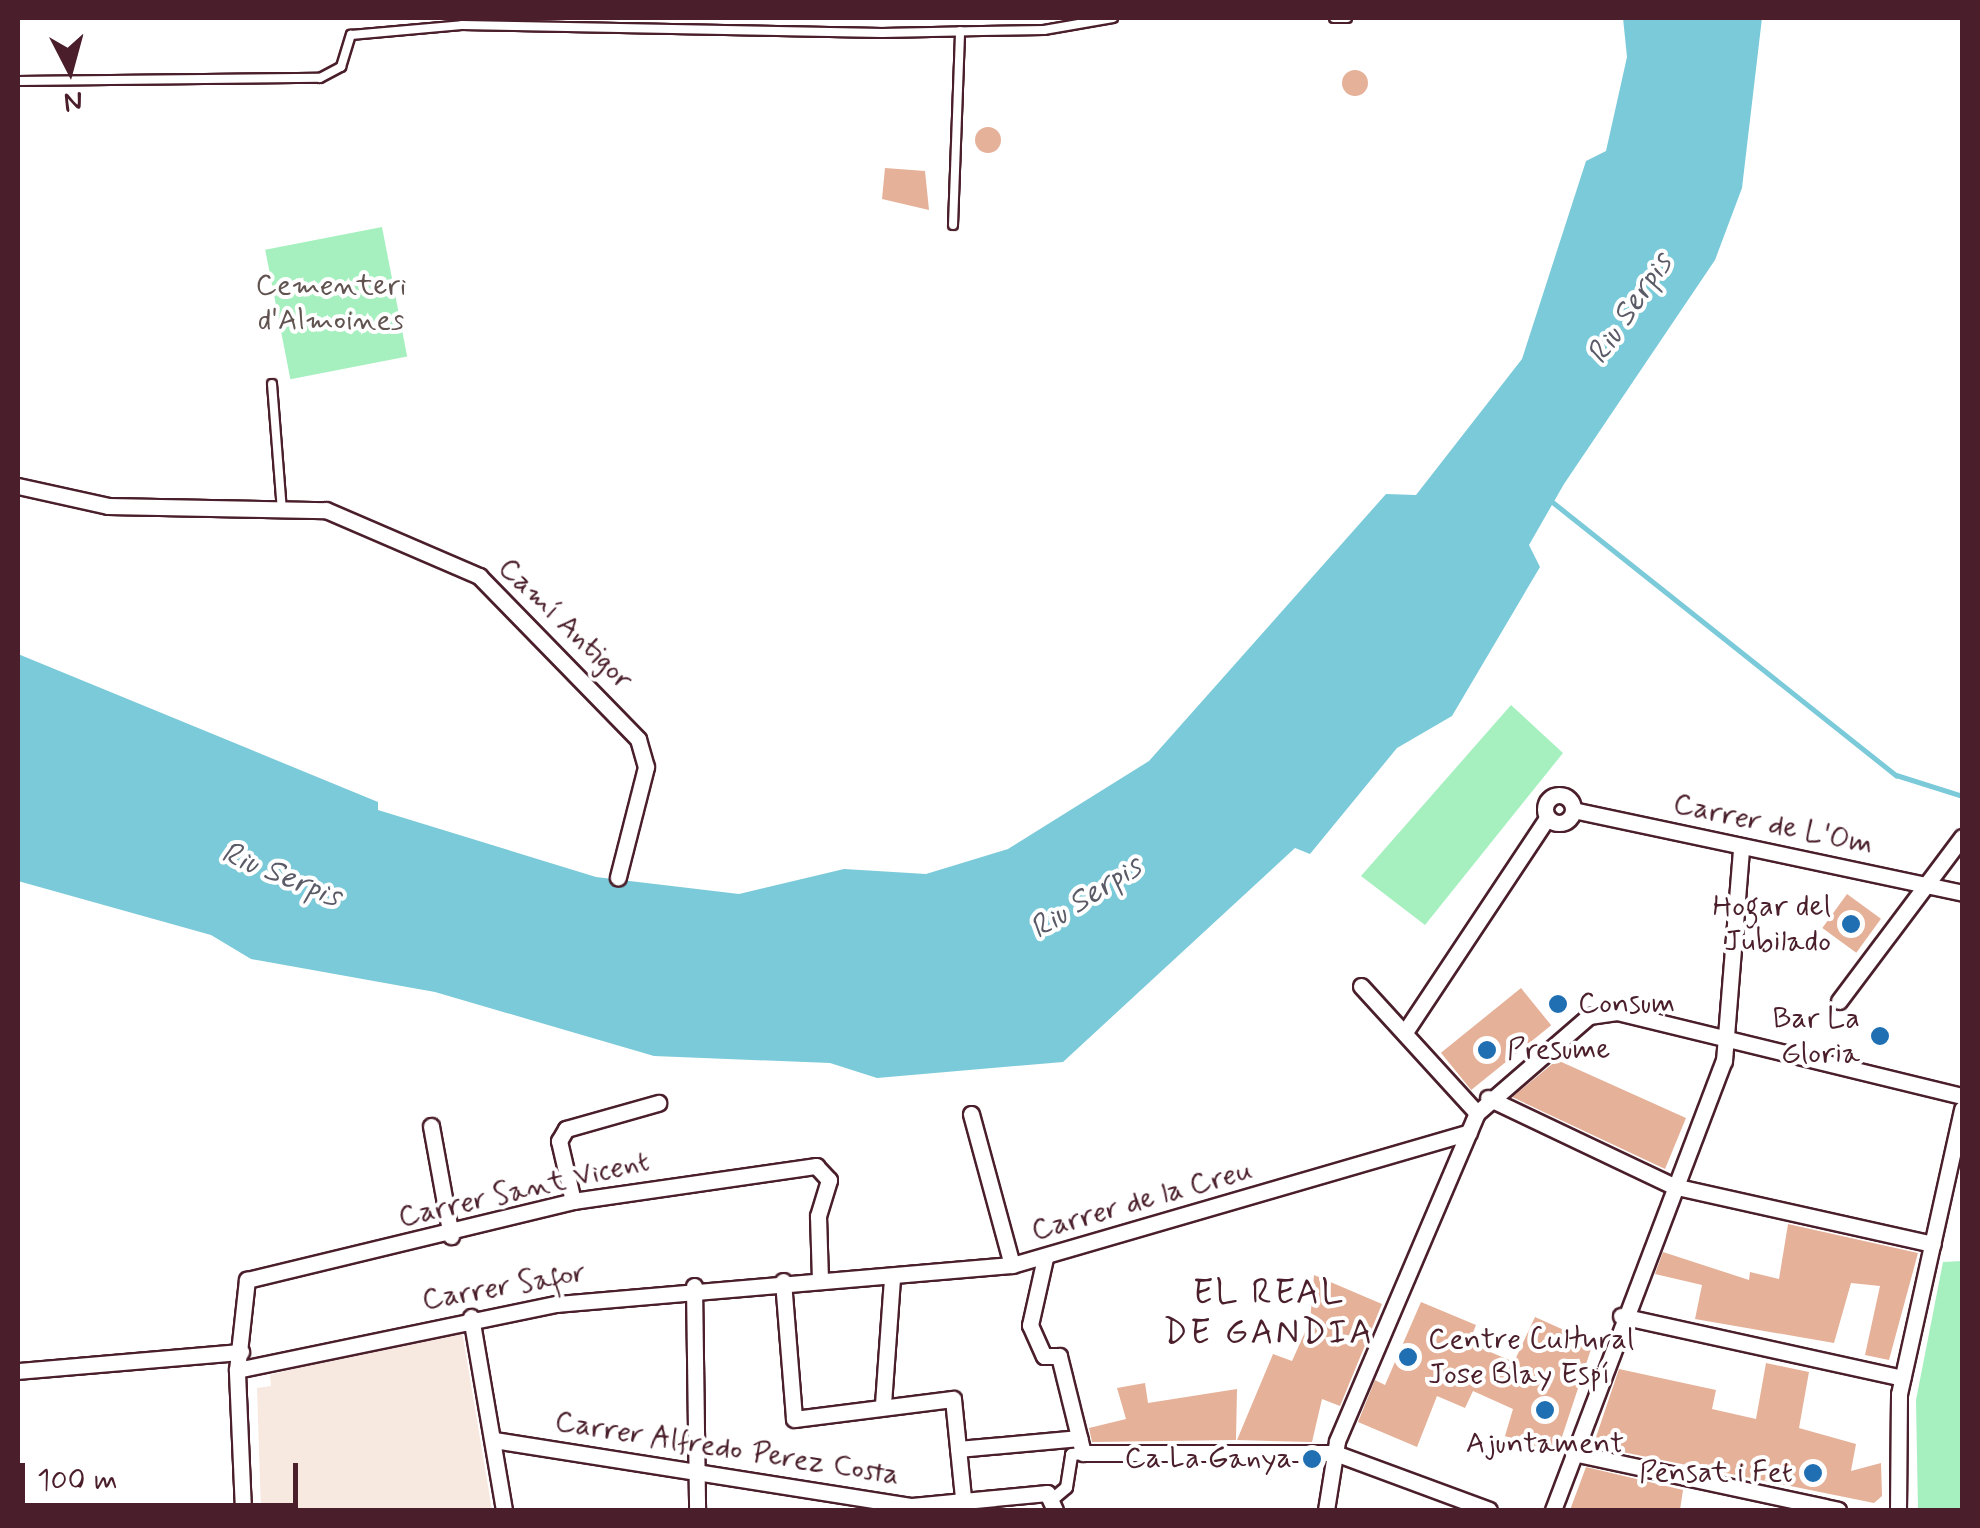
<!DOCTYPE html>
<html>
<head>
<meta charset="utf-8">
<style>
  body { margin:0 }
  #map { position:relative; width:1980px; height:1528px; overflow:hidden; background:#fff; font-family:Mynerve,sans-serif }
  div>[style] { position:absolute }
  .built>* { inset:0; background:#f7e8e0 }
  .green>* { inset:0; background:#a6f0bf; transform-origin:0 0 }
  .water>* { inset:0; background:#7bcad9 }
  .stream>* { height:5px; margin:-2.5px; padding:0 2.5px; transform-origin:2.5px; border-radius:2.5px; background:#7bcad9 }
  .building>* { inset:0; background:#e5b199; transform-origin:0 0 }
  .round { border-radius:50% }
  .roads { filter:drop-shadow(2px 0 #4a1f2b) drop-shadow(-2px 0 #4a1f2b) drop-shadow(0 2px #4a1f2b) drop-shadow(0 -2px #4a1f2b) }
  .service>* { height:8px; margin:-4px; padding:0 4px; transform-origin:4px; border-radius:4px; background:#fff }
  .pedestrian>* { height:11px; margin:-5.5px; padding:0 5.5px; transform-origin:5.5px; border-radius:5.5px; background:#fff }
  .minor>* { height:15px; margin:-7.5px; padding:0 7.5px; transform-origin:7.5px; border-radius:7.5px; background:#fff }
  .minor>.ring { margin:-7.5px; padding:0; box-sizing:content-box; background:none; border:15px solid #fff; border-radius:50% }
  .dots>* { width:28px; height:28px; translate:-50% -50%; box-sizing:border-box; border:5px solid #fff; border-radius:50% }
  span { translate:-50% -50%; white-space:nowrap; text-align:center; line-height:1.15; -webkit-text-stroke:8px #fff; paint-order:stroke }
  .park-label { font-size:30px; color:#615350 }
  .street-label { font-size:30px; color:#4a1f2b }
  .poi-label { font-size:30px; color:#4a1f2b }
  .right { translate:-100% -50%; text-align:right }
  .left { translate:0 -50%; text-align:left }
  .water-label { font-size:32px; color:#5b5b68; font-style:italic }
  .quarter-label { font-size:35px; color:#4a1f2b; letter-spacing:2.5px }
  .frame { position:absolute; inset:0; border:20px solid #4a1f2b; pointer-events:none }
  .north { position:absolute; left:20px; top:20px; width:100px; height:100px; -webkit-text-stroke:8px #fff; paint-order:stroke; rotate:174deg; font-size:28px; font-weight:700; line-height:40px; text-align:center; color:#4a1f2b }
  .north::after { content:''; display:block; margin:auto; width:35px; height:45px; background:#4a1f2b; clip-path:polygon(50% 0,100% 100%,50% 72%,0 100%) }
  .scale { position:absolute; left:20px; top:1463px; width:278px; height:45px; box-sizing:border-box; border:5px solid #4a1f2b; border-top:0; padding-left:12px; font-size:30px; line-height:35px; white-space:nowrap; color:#4a1f2b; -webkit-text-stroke:8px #fff; paint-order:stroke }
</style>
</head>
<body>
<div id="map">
  <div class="built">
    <i style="clip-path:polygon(461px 1325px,492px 1510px,261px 1510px,257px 1388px,271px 1386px,270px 1375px)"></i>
  </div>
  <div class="green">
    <i style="left:382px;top:227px;width:132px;height:119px;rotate:79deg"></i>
    <i style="clip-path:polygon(1511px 705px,1563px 753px,1425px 925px,1361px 876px)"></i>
    <i style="clip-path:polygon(1962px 1261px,1962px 1510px,1918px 1510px,1916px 1400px,1943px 1262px)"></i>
  </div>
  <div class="water">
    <i style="clip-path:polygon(1623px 18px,1762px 18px,1742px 188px,1715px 260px,1564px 484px,1529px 545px,1540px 567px,1452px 716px,1397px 748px,1310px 854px,1295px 848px,1063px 1062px,877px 1078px,830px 1063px,654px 1056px,435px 992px,251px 959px,211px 935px,18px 881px,18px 654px,378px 802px,378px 810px,596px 877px,739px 894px,844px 869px,926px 874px,1008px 849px,1149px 761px,1386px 494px,1416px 495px,1522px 359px,1586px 161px,1606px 151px,1627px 57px)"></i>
  </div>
  <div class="stream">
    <i style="left:1551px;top:501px;width:441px;rotate:38.5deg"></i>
    <i style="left:1896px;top:775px;width:66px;rotate:17.6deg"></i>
  </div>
  <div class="building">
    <i class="round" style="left:1342px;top:70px;width:26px;height:26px"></i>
    <i class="round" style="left:975px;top:127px;width:26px;height:26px"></i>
    <i style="clip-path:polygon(885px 168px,925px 171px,929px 210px,882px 199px)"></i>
    <i style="left:1847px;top:894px;width:42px;height:42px;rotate:36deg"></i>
    <i style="left:1521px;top:988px;width:48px;height:103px;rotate:51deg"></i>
    <i style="clip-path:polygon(1557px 1060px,1686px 1118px,1665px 1169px,1512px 1097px)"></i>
    <i style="clip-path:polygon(1788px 1224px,1918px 1253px,1889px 1360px,1865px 1355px,1880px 1286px,1851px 1283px,1834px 1343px,1695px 1319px,1702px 1285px,1655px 1274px,1663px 1252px,1749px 1280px,1750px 1272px,1779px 1279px)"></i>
    <i style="clip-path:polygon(1314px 1275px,1382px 1304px,1340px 1406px,1322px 1399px,1312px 1442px,1237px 1440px,1273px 1354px,1292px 1361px,1310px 1321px)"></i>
    <i style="clip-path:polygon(1421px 1302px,1476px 1325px,1469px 1343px,1514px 1362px,1535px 1317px,1593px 1343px,1556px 1455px,1505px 1436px,1513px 1409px,1473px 1391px,1465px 1408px,1437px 1396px,1417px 1447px,1358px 1422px,1375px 1380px,1385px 1385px)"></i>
    <i style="clip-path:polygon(1766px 1363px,1809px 1372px,1799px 1428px,1856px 1444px,1851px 1471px,1881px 1463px,1882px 1496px,1874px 1503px,1593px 1446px,1619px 1369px,1716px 1390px,1712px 1409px,1756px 1419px)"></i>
    <i style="clip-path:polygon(1145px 1383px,1148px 1403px,1237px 1389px,1236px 1440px,1092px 1442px,1089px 1428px,1126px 1419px,1117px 1388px)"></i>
    <i style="clip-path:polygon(1586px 1467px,1683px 1490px,1680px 1510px,1570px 1510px)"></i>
  </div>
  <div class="roads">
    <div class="service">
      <i style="left:1334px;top:18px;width:13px"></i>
      <i style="left:18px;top:81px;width:302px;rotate:-0.6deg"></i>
      <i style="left:320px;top:78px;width:24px;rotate:-28deg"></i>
      <i style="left:341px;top:67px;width:34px;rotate:-73deg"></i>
      <i style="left:351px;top:35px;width:111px;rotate:-5.1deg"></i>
      <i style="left:462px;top:25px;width:420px;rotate:1.1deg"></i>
      <i style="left:882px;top:33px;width:162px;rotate:-1.1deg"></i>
      <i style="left:1044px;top:30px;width:70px;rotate:-9.9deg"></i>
      <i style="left:953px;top:225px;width:194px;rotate:-87.9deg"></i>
      <i style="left:272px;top:384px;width:126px;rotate:85.5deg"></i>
    </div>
    <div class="pedestrian">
      <i style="left:1053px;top:1498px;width:17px;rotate:-40deg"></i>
      <i style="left:1066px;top:1487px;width:33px;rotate:-81deg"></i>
      <i style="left:1071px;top:1454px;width:12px;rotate:-5deg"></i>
    </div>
    <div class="minor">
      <i style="left:18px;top:486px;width:92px;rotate:12.5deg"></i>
      <i style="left:108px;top:506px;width:218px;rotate:1.1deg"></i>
      <i style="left:326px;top:510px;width:167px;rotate:23.3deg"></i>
      <i style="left:479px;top:576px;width:228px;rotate:45.7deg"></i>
      <i style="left:638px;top:739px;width:29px;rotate:74deg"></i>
      <i style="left:646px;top:767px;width:114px;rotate:104.3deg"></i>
      <i class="ring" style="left:1545px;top:795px;width:13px;height:13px"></i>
      <i style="left:1573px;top:810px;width:398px;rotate:12deg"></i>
      <i style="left:1361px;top:986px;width:172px;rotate:47.6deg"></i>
      <i style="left:1839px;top:1001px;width:205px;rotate:-53.1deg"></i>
      <i style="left:1405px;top:1032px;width:257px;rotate:-56.4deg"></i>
      <i style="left:1488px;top:1098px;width:205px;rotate:25.4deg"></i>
      <i style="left:1673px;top:1186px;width:266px;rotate:12.6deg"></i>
      <i style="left:971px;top:1114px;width:156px;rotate:74.8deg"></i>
      <i style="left:431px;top:1126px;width:112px;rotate:79.7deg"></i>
      <i style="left:573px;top:1201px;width:62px;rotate:-103.1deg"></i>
      <i style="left:559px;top:1141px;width:14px;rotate:-60deg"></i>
      <i style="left:566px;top:1129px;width:96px;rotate:-15.8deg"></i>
      <i style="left:1045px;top:1258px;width:69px;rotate:102.6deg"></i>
      <i style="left:1030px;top:1325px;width:34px;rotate:66deg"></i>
      <i style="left:1044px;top:1356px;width:15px"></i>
      <i style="left:1059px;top:1356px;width:100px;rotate:76.1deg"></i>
      <i style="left:1083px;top:1453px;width:252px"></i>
      <i style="left:1335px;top:1453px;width:164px;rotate:20.3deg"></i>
      <i style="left:783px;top:1281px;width:138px;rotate:85.4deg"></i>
      <i style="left:794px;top:1419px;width:160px;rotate:-7.2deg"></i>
      <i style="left:953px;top:1399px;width:100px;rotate:84.2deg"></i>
      <i style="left:694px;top:1286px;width:224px;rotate:89.2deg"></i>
      <i style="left:1621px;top:1316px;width:288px;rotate:12.4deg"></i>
      <i style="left:471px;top:1317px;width:196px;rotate:80.3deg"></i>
      <i style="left:237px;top:1370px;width:327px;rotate:-11.7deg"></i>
      <i style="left:557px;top:1304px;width:457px;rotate:-4.9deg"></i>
      <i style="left:1012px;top:1265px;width:476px;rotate:-16.2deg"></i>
      <i style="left:18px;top:1371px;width:224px;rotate:-4.9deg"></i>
      <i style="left:883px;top:1404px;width:126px;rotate:-85.9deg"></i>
      <i style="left:494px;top:1440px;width:423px;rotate:9deg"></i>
      <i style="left:912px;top:1506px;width:136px;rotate:-5.5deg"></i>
      <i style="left:1047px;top:1493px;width:19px;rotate:65deg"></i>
      <i style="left:958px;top:1449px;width:122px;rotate:-5.2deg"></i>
      <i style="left:1573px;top:1453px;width:271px;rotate:12.1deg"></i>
      <i style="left:243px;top:1510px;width:140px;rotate:-92.5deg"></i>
      <i style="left:237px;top:1370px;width:91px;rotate:-83.7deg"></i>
      <i style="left:247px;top:1280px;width:335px;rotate:-13.6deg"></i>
      <i style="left:573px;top:1201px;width:246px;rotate:-8.2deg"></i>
      <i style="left:816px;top:1166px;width:19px;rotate:47deg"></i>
      <i style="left:829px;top:1180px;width:38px;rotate:107deg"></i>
      <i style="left:818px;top:1216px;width:63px;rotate:88.2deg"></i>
      <i style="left:1326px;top:1510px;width:70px;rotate:-80.9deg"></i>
      <i style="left:1337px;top:1441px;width:357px;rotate:-66.9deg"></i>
      <i style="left:1477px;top:1113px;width:148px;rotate:-40.9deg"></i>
      <i style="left:1589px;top:1016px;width:28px;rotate:-8deg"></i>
      <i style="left:1617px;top:1012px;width:355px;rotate:13.7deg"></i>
      <i style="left:1553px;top:1510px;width:480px;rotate:-69.2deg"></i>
      <i style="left:1724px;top:1061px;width:214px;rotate:-85.4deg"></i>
      <i style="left:1898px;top:1510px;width:116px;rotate:-89.5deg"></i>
      <i style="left:1899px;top:1394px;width:292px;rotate:-77.5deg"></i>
    </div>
  </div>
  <div class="dots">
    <i style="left:1851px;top:924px;background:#1f6fb2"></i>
    <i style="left:1558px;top:1004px;background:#1f6fb2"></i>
    <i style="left:1880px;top:1036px;background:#1f6fb2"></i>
    <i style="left:1487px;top:1050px;background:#1f6fb2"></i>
    <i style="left:1408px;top:1357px;background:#1f6fb2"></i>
    <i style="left:1545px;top:1410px;background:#1f6fb2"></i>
    <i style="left:1312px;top:1459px;background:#1f6fb2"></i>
    <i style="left:1813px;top:1473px;background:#1f6fb2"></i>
  </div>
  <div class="park-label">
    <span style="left:331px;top:303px">Cementeri<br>d'Almoines</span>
  </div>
  <div class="street-label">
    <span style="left:565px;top:624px;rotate:44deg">Camí Antigor</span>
    <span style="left:1773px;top:825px;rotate:12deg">Carrer de L'Om</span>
    <span style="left:524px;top:1190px;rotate:-13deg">Carrer Sant Vicent</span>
    <span style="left:1142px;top:1201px;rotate:-16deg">Carrer de la Creu</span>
    <span style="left:504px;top:1287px;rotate:-10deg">Carrer Safor</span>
    <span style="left:727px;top:1449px;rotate:9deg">Carrer Alfredo Perez Costa</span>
  </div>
  <div class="poi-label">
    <span class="right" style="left:1831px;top:924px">Hogar del<br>Jubilado</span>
    <span class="left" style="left:1578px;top:1004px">Consum</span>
    <span class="right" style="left:1860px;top:1036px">Bar La<br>Gloria</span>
    <span class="left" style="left:1507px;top:1050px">Presume</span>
    <span class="left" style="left:1428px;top:1357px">Centre Cultural<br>Jose Blay Espí</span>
    <span style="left:1545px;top:1444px">Ajuntament</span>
    <span class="right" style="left:1292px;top:1459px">Ca La Ganya</span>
    <span class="right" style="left:1793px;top:1473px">Pensat i Fet</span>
  </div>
  <div class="water-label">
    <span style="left:1630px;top:309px;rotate:-56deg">Riu Serpis</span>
    <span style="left:281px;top:875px;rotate:22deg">Riu Serpis</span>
    <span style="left:1086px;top:898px;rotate:-33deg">Riu Serpis</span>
  </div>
  <div class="quarter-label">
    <span style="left:1269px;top:1313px">EL REAL<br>DE GANDIA</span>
  </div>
  <div class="frame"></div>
  <div class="north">N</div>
  <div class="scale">100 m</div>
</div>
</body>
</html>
